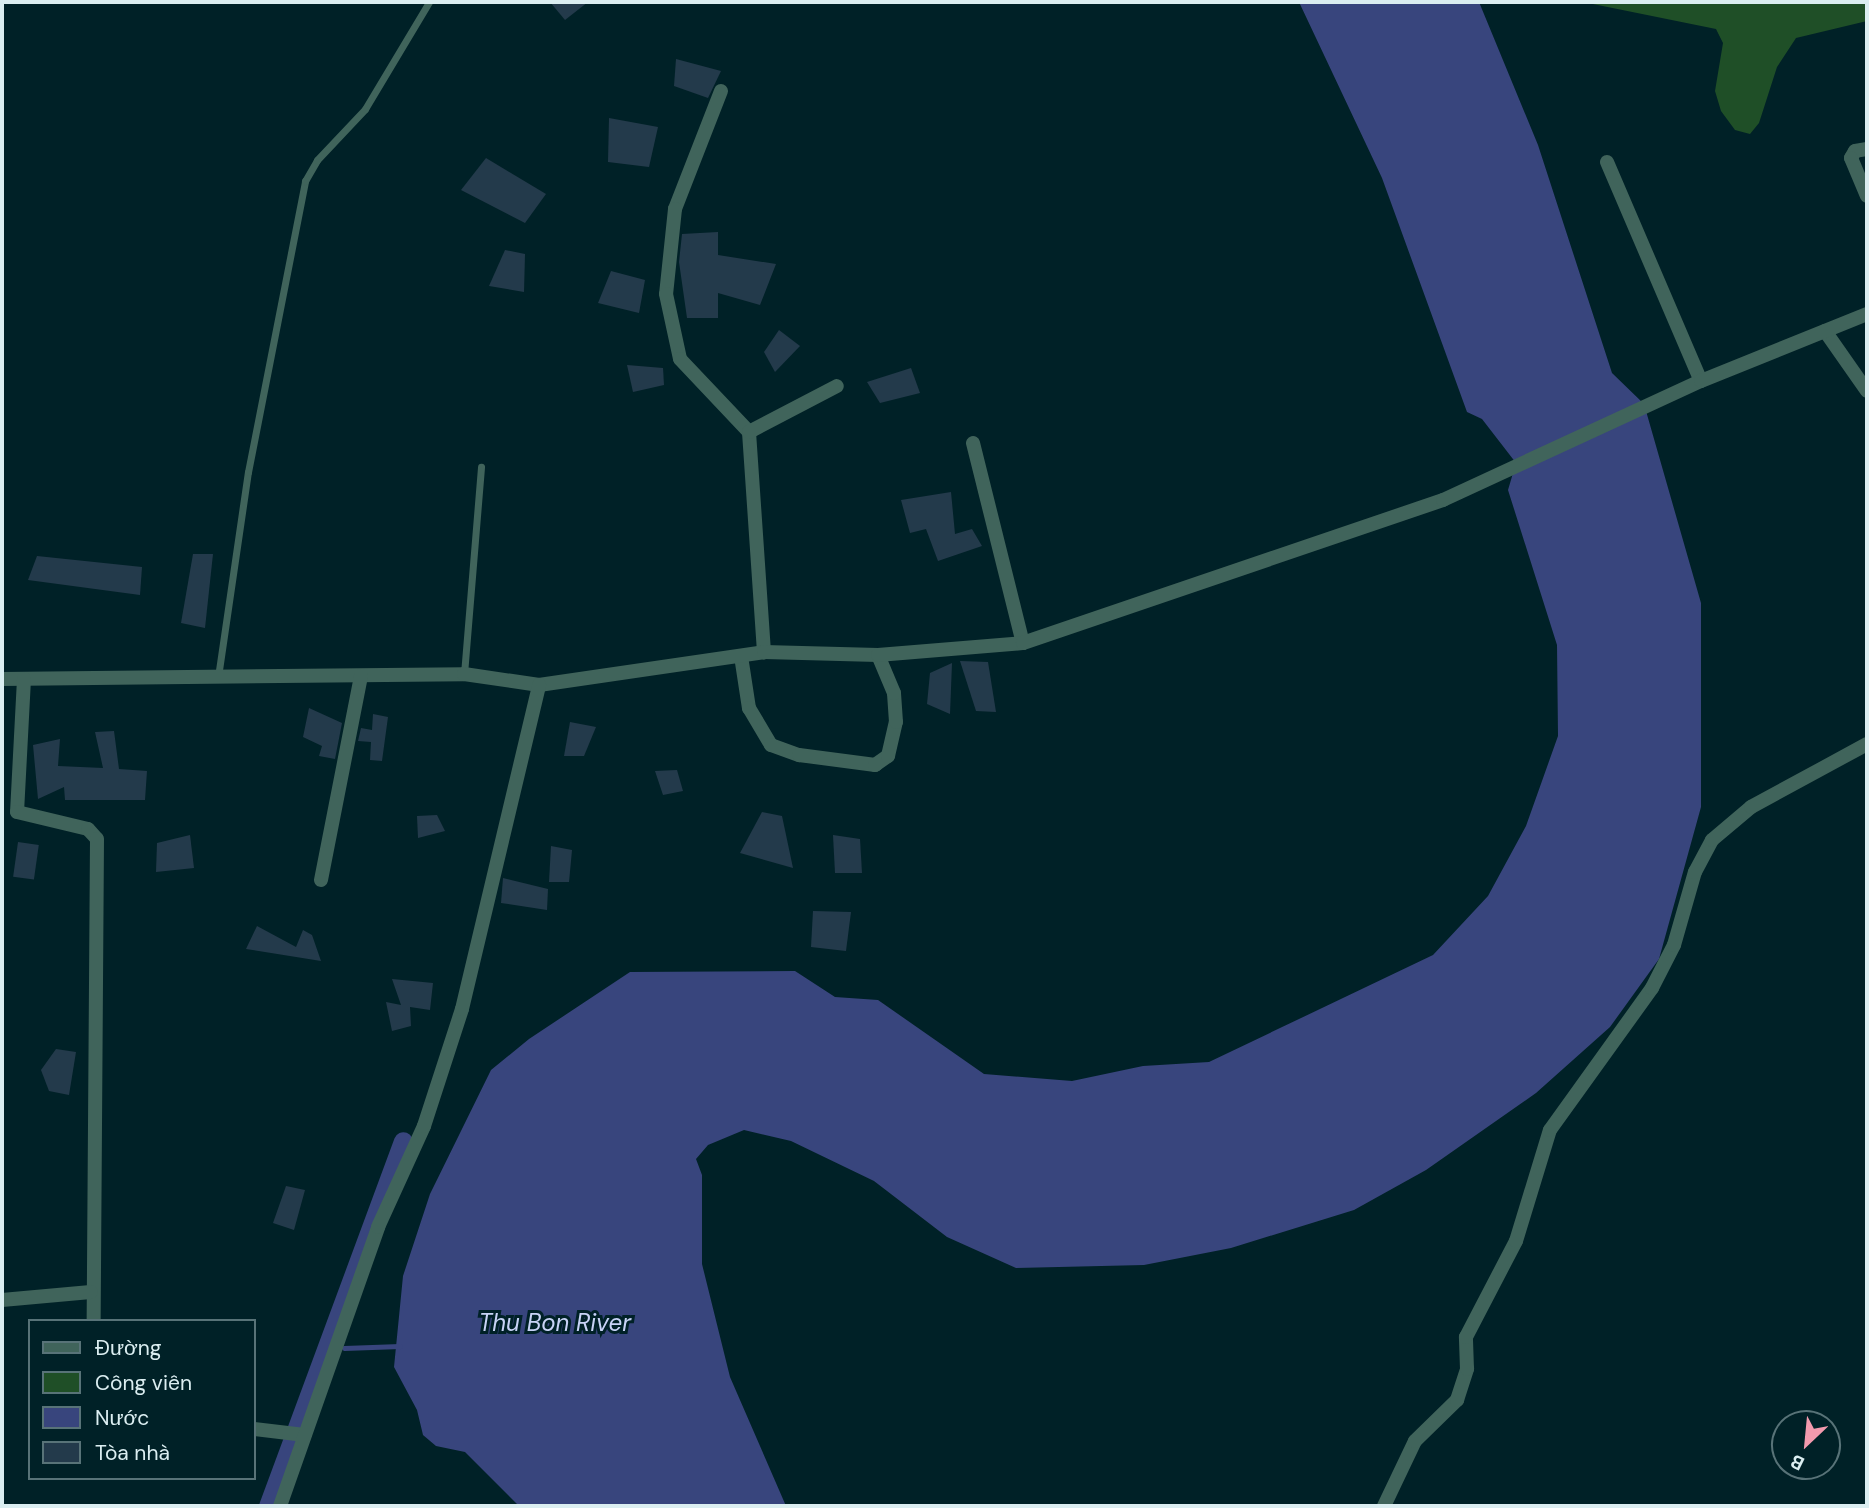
<!DOCTYPE html>
<html>
<head>
<meta charset="utf-8">
<style>
  body { margin:0 }
  #map { position:relative; width:1869px; height:1508px; overflow:hidden; background:#002127; font-family:"DM Sans",sans-serif }
  div>[style] { position:absolute }
  .green>* { inset:0; background:#1f4f27 }
  .water>* { inset:0; background:#38457d }
  .stream>* { height:5px; margin:-2.5px; padding:0 2.5px; transform-origin:2.5px; border-radius:2.5px; background:#38457d }
  .canal>* { height:19px; margin:-9.5px; padding:0 9.5px; transform-origin:9.5px; border-radius:9.5px; background:#38457d }
  .building>* { inset:0; background:#233a4b; transform-origin:0 0 }
  .service>* { height:7px; margin:-3.5px; padding:0 3.5px; transform-origin:3.5px; border-radius:3.5px; background:#40645b }
  .minor>* { height:14px; margin:-7px; padding:0 7px; transform-origin:7px; border-radius:7px; background:#40645b }
  span { translate:-50% -50%; white-space:nowrap; text-align:center; line-height:1.15; -webkit-text-stroke:6px #002127; paint-order:stroke }
  .water-label { font-size:24px; color:#c8d3f6; font-style:italic }
  .frame { position:absolute; inset:0; border:4px solid #dbeef1; pointer-events:none }
  .legend { position:absolute; left:28px; top:1319px; width:228px; height:161px; box-sizing:border-box; background:#002127; border:2px solid #587378; margin:0; padding:9px 12px; list-style:none; font-size:21px; color:#dbeef1 }
  .legend li { display:flex; align-items:center; gap:14px; height:35px }
  .legend b { width:35px; border:2px solid #587378 }
  .north { position:absolute; left:1771px; top:1410px; width:70px; height:70px; box-sizing:border-box; background:#002127; border:2px solid #587378; border-radius:50%; rotate:206deg; font-size:19px; font-weight:700; line-height:28px; text-align:center; color:#dbeef1 }
  .north::after { content:''; display:block; margin:auto; width:24px; height:32px; background:#f29aae; clip-path:polygon(50% 0,100% 100%,50% 72%,0 100%) }
</style>
</head>
<body>
<div id="map">
  <div class="green">
    <i style="clip-path:polygon(1583px 2px,1867px 2px,1867px 21px,1796px 38px,1777px 67px,1759px 123px,1750px 134px,1735px 130px,1721px 111px,1715px 91px,1723px 43px,1716px 29px)"></i>
  </div>
  <div class="water">
    <i style="clip-path:polygon(1299px 2px,1479px 2px,1538px 145px,1612px 373px,1644px 404px,1701px 603px,1701px 807px,1659px 959px,1610px 1027px,1536px 1093px,1426px 1170px,1354px 1210px,1231px 1248px,1144px 1265px,1016px 1268px,947px 1237px,874px 1181px,791px 1141px,744px 1130px,708px 1145px,696px 1159px,702px 1175px,702px 1264px,730px 1377px,786px 1506px,519px 1506px,465px 1452px,436px 1446px,423px 1435px,417px 1410px,394px 1367px,403px 1276px,430px 1194px,491px 1070px,529px 1039px,630px 972px,795px 971px,835px 997px,878px 1000px,984px 1074px,1072px 1081px,1143px 1066px,1209px 1062px,1433px 955px,1488px 896px,1526px 826px,1558px 736px,1557px 645px,1508px 490px,1516px 463px,1482px 419px,1467px 412px,1382px 178px)"></i>
  </div>
  <div class="stream">
    <i style="left:344px;top:1348px;width:56px;rotate:-2deg"></i>
  </div>
  <div class="canal">
    <i style="left:268px;top:1506px;width:389px;rotate:-69.7deg"></i>
  </div>
  <div class="building">
    <i style="clip-path:polygon(550px 2px,588px 2px,565px 20px)"></i>
    <i style="clip-path:polygon(676px 59px,721px 71px,708px 98px,674px 86px)"></i>
    <i style="clip-path:polygon(609px 118px,658px 127px,649px 167px,608px 162px)"></i>
    <i style="clip-path:polygon(486px 158px,546px 194px,525px 223px,461px 190px)"></i>
    <i style="clip-path:polygon(718px 232px,718px 255px,776px 264px,760px 305px,718px 293px,718px 318px,687px 318px,679px 262px,682px 234px)"></i>
    <i style="clip-path:polygon(505px 250px,525px 254px,524px 292px,489px 286px)"></i>
    <i style="clip-path:polygon(611px 271px,645px 280px,639px 313px,598px 303px)"></i>
    <i style="clip-path:polygon(779px 330px,800px 346px,775px 372px,764px 352px)"></i>
    <i style="clip-path:polygon(627px 365px,663px 368px,664px 385px,633px 392px)"></i>
    <i style="clip-path:polygon(911px 368px,920px 393px,880px 403px,867px 382px)"></i>
    <i style="clip-path:polygon(951px 492px,955px 534px,972px 529px,982px 546px,938px 561px,926px 529px,910px 533px,901px 500px)"></i>
    <i style="clip-path:polygon(193px 554px,213px 554px,205px 628px,181px 623px)"></i>
    <i style="clip-path:polygon(37px 556px,142px 567px,140px 595px,28px 580px)"></i>
    <i style="clip-path:polygon(960px 661px,988px 662px,996px 712px,976px 711px)"></i>
    <i style="clip-path:polygon(952px 663px,950px 714px,927px 704px,930px 673px)"></i>
    <i style="clip-path:polygon(309px 708px,342px 723px,335px 759px,319px 756px,322px 746px,303px 737px)"></i>
    <i style="clip-path:polygon(373px 714px,388px 717px,382px 761px,370px 760px,371px 742px,358px 741px,361px 728px,372px 730px)"></i>
    <i style="clip-path:polygon(570px 722px,596px 727px,584px 756px,564px 756px)"></i>
    <i style="clip-path:polygon(114px 731px,119px 769px,147px 771px,145px 800px,65px 800px,64px 787px,38px 799px,33px 745px,60px 739px,58px 766px,103px 768px,95px 732px)"></i>
    <i style="clip-path:polygon(677px 770px,683px 791px,663px 795px,655px 771px)"></i>
    <i style="clip-path:polygon(762px 812px,782px 816px,793px 868px,740px 853px)"></i>
    <i style="clip-path:polygon(437px 815px,445px 831px,418px 838px,417px 816px)"></i>
    <i style="clip-path:polygon(190px 835px,194px 868px,156px 872px,157px 843px)"></i>
    <i style="clip-path:polygon(833px 835px,860px 839px,862px 873px,835px 873px)"></i>
    <i style="left:18px;top:842px;width:21px;height:35px;rotate:8deg"></i>
    <i style="clip-path:polygon(551px 846px,572px 850px,569px 882px,549px 882px)"></i>
    <i style="clip-path:polygon(503px 878px,548px 889px,547px 910px,501px 903px)"></i>
    <i style="clip-path:polygon(813px 911px,851px 912px,846px 951px,811px 947px)"></i>
    <i style="clip-path:polygon(257px 926px,296px 947px,303px 930px,312px 935px,321px 961px,246px 949px)"></i>
    <i style="clip-path:polygon(392px 979px,433px 983px,430px 1010px,410px 1007px,411px 1026px,392px 1031px,386px 1002px,401px 1005px)"></i>
    <i style="clip-path:polygon(56px 1049px,76px 1052px,69px 1095px,49px 1091px,41px 1070px)"></i>
    <i style="clip-path:polygon(286px 1186px,305px 1190px,294px 1230px,273px 1223px)"></i>
  </div>
  <div class="service">
    <i style="left:464px;top:674px;width:208px;rotate:-85.3deg"></i>
    <i style="left:218px;top:677px;width:207px;rotate:-81.7deg"></i>
    <i style="left:248px;top:472px;width:297px;rotate:-78.9deg"></i>
    <i style="left:305px;top:181px;width:24px;rotate:-60deg"></i>
    <i style="left:317px;top:160px;width:70px;rotate:-46.7deg"></i>
    <i style="left:365px;top:109px;width:125px;rotate:-59.1deg"></i>
  </div>
  <div class="minor">
    <i style="left:721px;top:91px;width:127px;rotate:111.3deg"></i>
    <i style="left:675px;top:209px;width:85px;rotate:96deg"></i>
    <i style="left:666px;top:294px;width:66px;rotate:77.8deg"></i>
    <i style="left:680px;top:359px;width:100px;rotate:46.6deg"></i>
    <i style="left:749px;top:432px;width:221px;rotate:86.1deg"></i>
    <i style="left:1867px;top:149px;width:12px;rotate:171deg"></i>
    <i style="left:1855px;top:151px;width:8px;rotate:120deg"></i>
    <i style="left:1851px;top:158px;width:41px;rotate:67.2deg"></i>
    <i style="left:1607px;top:162px;width:238px;rotate:66.8deg"></i>
    <i style="left:1825px;top:331px;width:73px;rotate:55deg"></i>
    <i style="left:749px;top:432px;width:99px;rotate:-27.6deg"></i>
    <i style="left:973px;top:443px;width:206px;rotate:76deg"></i>
    <i style="left:741px;top:656px;width:53px;rotate:81.3deg"></i>
    <i style="left:749px;top:708px;width:43px;rotate:59.3deg"></i>
    <i style="left:771px;top:745px;width:30px;rotate:20deg"></i>
    <i style="left:799px;top:755px;width:77px;rotate:7.5deg"></i>
    <i style="left:875px;top:765px;width:16px;rotate:-35deg"></i>
    <i style="left:888px;top:756px;width:35px;rotate:-77deg"></i>
    <i style="left:896px;top:722px;width:29px;rotate:-94deg"></i>
    <i style="left:894px;top:693px;width:41px;rotate:-112.8deg"></i>
    <i style="left:2px;top:679px;width:462px;rotate:-0.6deg"></i>
    <i style="left:464px;top:674px;width:76px;rotate:8.3deg"></i>
    <i style="left:539px;top:685px;width:227px;rotate:-8.3deg"></i>
    <i style="left:764px;top:652px;width:114px;rotate:1.5deg"></i>
    <i style="left:878px;top:655px;width:145px;rotate:-4.7deg"></i>
    <i style="left:1023px;top:643px;width:444px;rotate:-18.8deg"></i>
    <i style="left:1443px;top:500px;width:284px;rotate:-24.8deg"></i>
    <i style="left:1701px;top:381px;width:179px;rotate:-22deg"></i>
    <i style="left:24px;top:679px;width:133px;rotate:93deg"></i>
    <i style="left:17px;top:812px;width:73px;rotate:13.5deg"></i>
    <i style="left:88px;top:829px;width:13px;rotate:48deg"></i>
    <i style="left:97px;top:839px;width:482px;rotate:90.4deg"></i>
    <i style="left:321px;top:880px;width:208px;rotate:-78.9deg"></i>
    <i style="left:2px;top:1300px;width:89px;rotate:-5.1deg"></i>
    <i style="left:254px;top:1429px;width:51px;rotate:6.7deg"></i>
    <i style="left:280px;top:1506px;width:296px;rotate:-70.6deg"></i>
    <i style="left:378px;top:1227px;width:111px;rotate:-65.5deg"></i>
    <i style="left:424px;top:1126px;width:123px;rotate:-72deg"></i>
    <i style="left:462px;top:1009px;width:333px;rotate:-76.6deg"></i>
    <i style="left:1384px;top:1506px;width:72px;rotate:-64.5deg"></i>
    <i style="left:1415px;top:1441px;width:59px;rotate:-44.3deg"></i>
    <i style="left:1457px;top:1400px;width:33px;rotate:-72deg"></i>
    <i style="left:1467px;top:1369px;width:32px;rotate:-92deg"></i>
    <i style="left:1466px;top:1337px;width:108px;rotate:-62.5deg"></i>
    <i style="left:1516px;top:1241px;width:116px;rotate:-73deg"></i>
    <i style="left:1550px;top:1130px;width:175px;rotate:-54.3deg"></i>
    <i style="left:1652px;top:988px;width:48px;rotate:-62.9deg"></i>
    <i style="left:1674px;top:945px;width:76px;rotate:-74deg"></i>
    <i style="left:1695px;top:872px;width:36px;rotate:-62deg"></i>
    <i style="left:1712px;top:840px;width:51px;rotate:-40.2deg"></i>
    <i style="left:1751px;top:807px;width:132px;rotate:-28.5deg"></i>
  </div>
  <div class="water-label">
    <span style="left:555px;top:1323px">Thu Bon River</span>
  </div>
  <div class="frame"></div>
  <ul class="legend">
  <li><b style="height:9px;background:#40645b"></b>Đường</li>
  <li><b style="height:19px;background:#1f4f27"></b>Công viên</li>
  <li><b style="height:19px;background:#38457d"></b>Nước</li>
  <li><b style="height:19px;background:#233a4b"></b>Tòa nhà</li>
  </ul>
  <div class="north">B</div>
</div>
</body>
</html>
